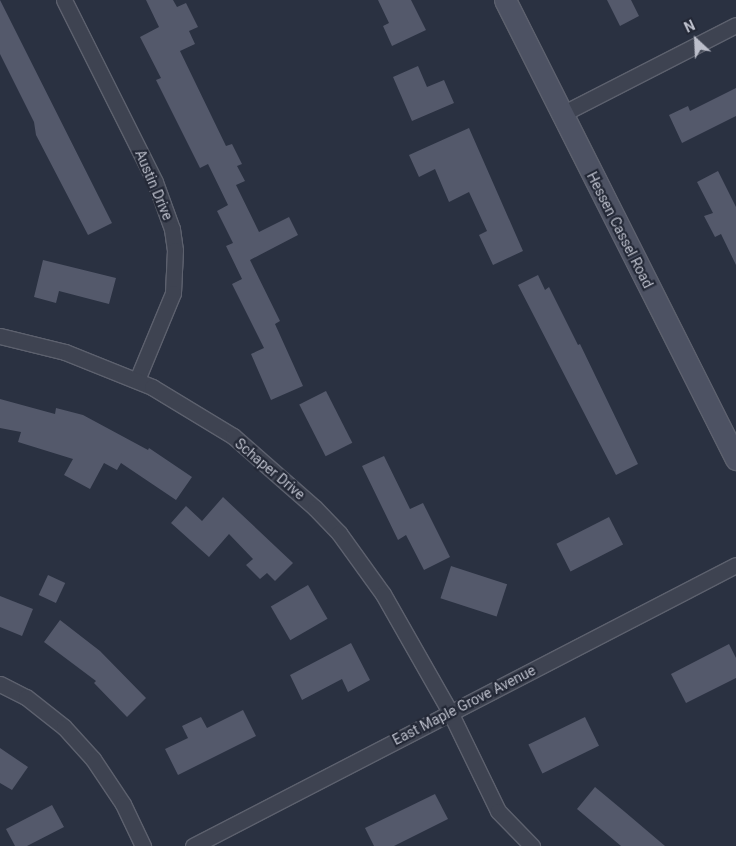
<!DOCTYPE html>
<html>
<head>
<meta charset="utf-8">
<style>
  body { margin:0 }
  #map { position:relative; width:736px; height:846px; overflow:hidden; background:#2a3141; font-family:Roboto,sans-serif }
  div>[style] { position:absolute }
  .building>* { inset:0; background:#54596b; transform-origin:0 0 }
  .roads { filter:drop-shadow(1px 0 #5d616e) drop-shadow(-1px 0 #5d616e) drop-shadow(0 1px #5d616e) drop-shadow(0 -1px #5d616e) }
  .minor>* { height:15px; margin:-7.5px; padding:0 7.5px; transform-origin:7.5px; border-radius:7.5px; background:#3e4351 }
  .secondary>* { height:21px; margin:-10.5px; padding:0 10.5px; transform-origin:10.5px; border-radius:10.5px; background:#4d5263 }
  span { translate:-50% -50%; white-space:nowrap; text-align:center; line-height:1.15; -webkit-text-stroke:4.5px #232836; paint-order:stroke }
  .street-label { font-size:14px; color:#bcbfcb }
  .north { position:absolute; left:671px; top:15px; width:50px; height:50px; -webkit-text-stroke:4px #232836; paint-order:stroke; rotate:335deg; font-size:14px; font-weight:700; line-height:20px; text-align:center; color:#bcbfcb }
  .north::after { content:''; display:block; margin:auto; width:18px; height:22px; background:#bcbfcb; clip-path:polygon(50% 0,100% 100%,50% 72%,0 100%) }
</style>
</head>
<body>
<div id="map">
  <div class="building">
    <i style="clip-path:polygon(0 0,112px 223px,88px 235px,36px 135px,34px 122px,0 54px)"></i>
    <i style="clip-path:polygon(146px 0,173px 0,177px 7px,186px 3px,198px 27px,189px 31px,195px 44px,180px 51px,226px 146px,232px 144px,242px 164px,237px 166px,245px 181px,236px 185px,259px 232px,289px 217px,298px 235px,250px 260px,280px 321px,275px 324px,303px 386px,271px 400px,251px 354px,264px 348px,232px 284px,242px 279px,226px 246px,233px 243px,217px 211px,228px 205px,208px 164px,200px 168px,156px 80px,161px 78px,140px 37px,159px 27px)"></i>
    <i style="clip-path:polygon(378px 0,411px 0,426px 30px,392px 46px,383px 26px,389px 23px)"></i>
    <i style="clip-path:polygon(607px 0,631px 0,639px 16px,620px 26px)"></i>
    <i style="clip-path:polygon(418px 66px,427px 87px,444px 80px,454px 103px,412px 121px,393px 77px)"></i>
    <i style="clip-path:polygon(736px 88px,736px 116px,682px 143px,669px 115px,688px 106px,690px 111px)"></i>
    <i style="clip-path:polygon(469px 128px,523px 251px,493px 265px,479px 235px,487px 231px,469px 192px,449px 202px,435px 169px,419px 177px,409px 155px)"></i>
    <i style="clip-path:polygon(718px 171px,736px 207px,736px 265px,721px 234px,715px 237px,704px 216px,713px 213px,697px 182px)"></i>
    <i style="clip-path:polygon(43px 260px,116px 278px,109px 304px,59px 291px,56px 303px,34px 297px)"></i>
    <i style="clip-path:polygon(538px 275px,545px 290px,549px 287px,578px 345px,580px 344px,638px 464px,616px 475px,518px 285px)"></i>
    <i style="left:326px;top:391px;width:58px;height:30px;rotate:63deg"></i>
    <i style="clip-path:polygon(0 399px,55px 414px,56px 408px,83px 415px,148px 450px,149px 448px,192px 477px,176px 500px,121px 463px,117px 470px,104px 463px,90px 489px,64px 475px,73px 459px,18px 442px,21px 432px,0 428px)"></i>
    <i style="clip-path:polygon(384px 456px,410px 509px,423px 503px,450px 557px,424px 570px,406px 535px,398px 540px,362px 466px)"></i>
    <i style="clip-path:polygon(223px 497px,293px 563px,275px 581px,267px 573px,260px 579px,246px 565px,253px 559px,229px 534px,209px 557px,171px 523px,186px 506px,202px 521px)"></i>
    <i style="left:609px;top:517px;width:31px;height:59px;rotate:63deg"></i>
    <i style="left:451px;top:566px;width:59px;height:34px;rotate:18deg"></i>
    <i style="left:48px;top:575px;width:19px;height:22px;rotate:25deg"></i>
    <i style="left:308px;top:585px;width:39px;height:43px;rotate:60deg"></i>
    <i style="clip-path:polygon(0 596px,33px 609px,22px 636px,0 627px)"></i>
    <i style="clip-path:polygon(60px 620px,100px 651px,146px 698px,127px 717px,94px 683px,96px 681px,44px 642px)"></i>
    <i style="clip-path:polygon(351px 643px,370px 680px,348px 692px,342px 679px,302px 700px,290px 675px)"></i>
    <i style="clip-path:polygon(729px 644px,736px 658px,736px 678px,686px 703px,671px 674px)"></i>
    <i style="clip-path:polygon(243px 710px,256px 736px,178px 775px,165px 749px,188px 738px,182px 726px,201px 717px,207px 728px)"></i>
    <i style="left:585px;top:717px;width:32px;height:63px;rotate:64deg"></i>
    <i style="clip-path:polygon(0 748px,28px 767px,12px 790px,0 783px)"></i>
    <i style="clip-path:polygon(595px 787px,625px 812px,665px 846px,621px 846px,577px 809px)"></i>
    <i style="clip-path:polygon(435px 794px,448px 819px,394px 846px,374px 846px,365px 828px)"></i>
    <i style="clip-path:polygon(52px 805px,64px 827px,27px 846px,15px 846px,6px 829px)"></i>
  </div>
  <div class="roads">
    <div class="minor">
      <i style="left:64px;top:0;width:203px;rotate:63.4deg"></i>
      <i style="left:155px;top:182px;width:50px;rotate:70.1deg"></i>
      <i style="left:172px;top:229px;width:21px;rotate:82deg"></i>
      <i style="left:175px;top:250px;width:43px;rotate:92.7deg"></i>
      <i style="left:173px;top:293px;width:94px;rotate:112.5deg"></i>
      <i style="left:562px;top:114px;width:195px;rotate:-27.1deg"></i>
      <i style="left:0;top:336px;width:67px;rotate:13.8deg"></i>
      <i style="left:65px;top:352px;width:94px;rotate:21.9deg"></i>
      <i style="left:152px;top:387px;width:95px;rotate:31.2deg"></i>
      <i style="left:233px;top:436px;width:109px;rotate:41.3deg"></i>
      <i style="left:315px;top:508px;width:35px;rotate:46deg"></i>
      <i style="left:339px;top:533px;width:75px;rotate:54.2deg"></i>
      <i style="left:383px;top:594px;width:136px;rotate:60.4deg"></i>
      <i style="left:450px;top:712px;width:110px;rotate:64.1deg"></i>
      <i style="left:498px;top:811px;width:49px;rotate:45.8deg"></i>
      <i style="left:0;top:684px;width:29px;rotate:27deg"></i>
      <i style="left:26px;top:697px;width:48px;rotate:38.3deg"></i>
      <i style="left:64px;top:727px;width:43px;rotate:47.8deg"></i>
      <i style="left:93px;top:759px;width:54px;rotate:56.3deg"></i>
      <i style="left:123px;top:804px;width:47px;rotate:64.5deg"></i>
      <i style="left:193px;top:846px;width:611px;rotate:-27.36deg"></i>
    </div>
    <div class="secondary">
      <i style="left:505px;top:0;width:514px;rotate:63.29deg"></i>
    </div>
  </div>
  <div class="street-label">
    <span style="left:154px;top:185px;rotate:67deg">Austin Drive</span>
    <span style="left:620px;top:230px;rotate:63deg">Hessen Cassel Road</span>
    <span style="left:270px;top:469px;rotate:40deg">Schaper Drive</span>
    <span style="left:464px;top:705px;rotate:-27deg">East Maple Grove Avenue</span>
  </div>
  <div class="north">N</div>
</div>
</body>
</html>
